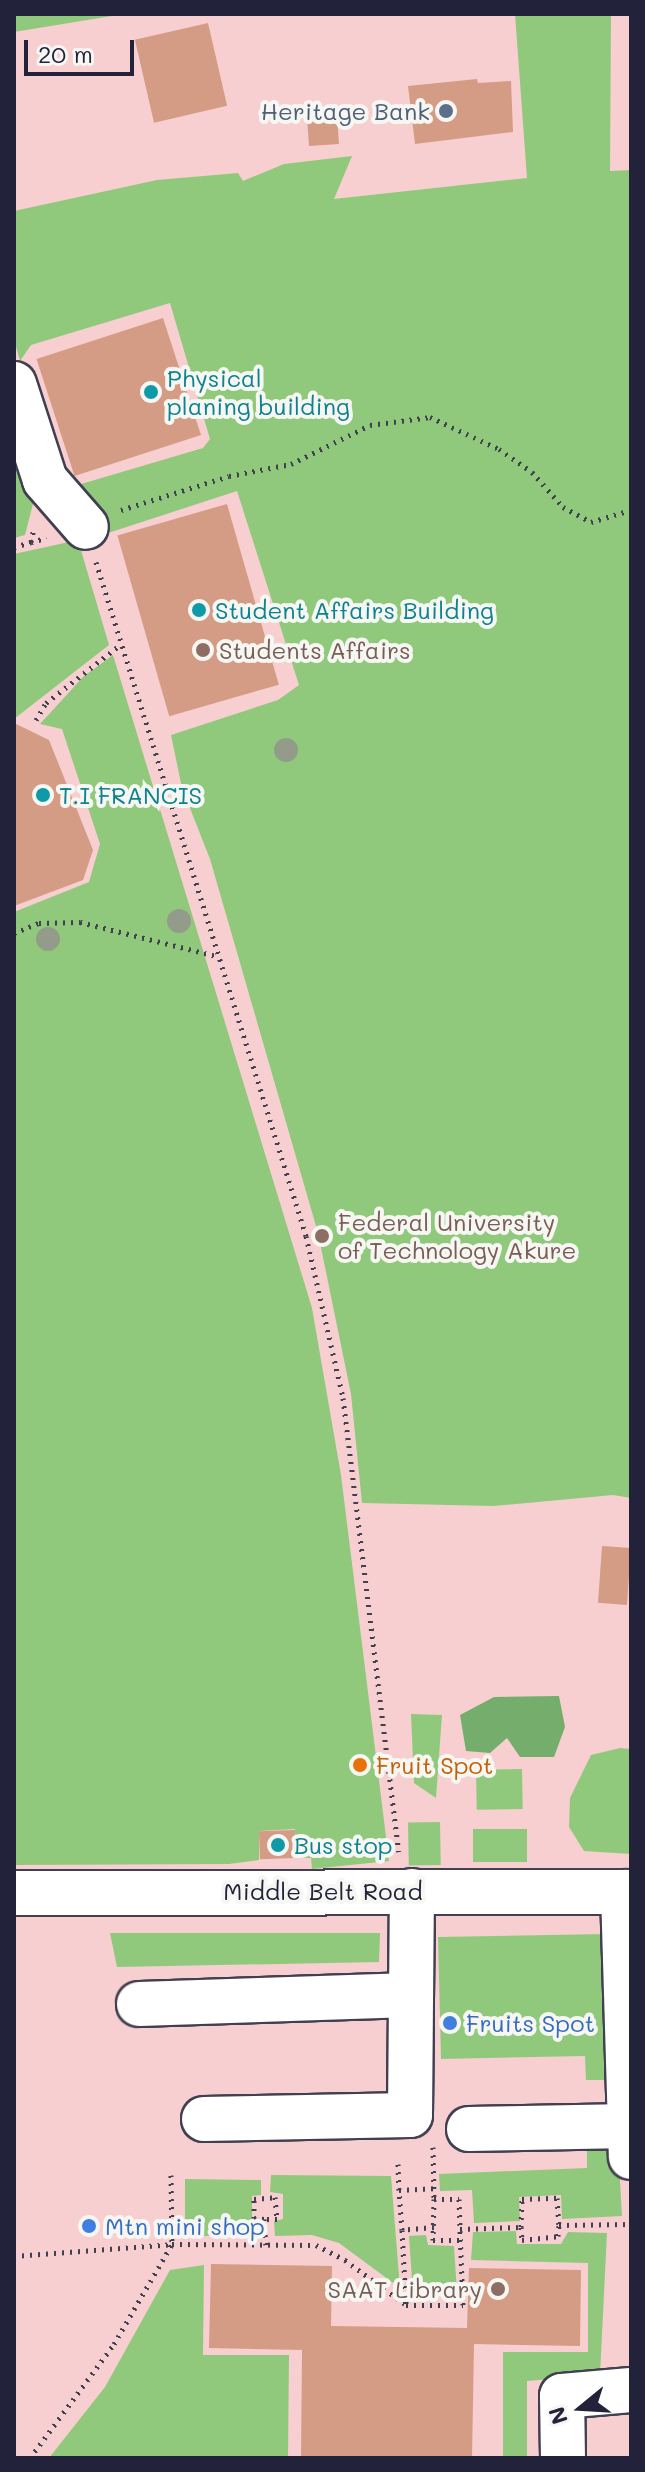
<!DOCTYPE html>
<html>
<head>
<meta charset="utf-8">
<style>
  body { margin:0 }
  #map { position:relative; width:645px; height:2472px; overflow:hidden; background:#efe7cf; font-family:Mali,sans-serif }
  div>[style] { position:absolute }
  .built>* { inset:0; background:#f7cfd1; transform-origin:0 0 }
  .green>* { inset:0; background:#90c97c; transform-origin:0 0 }
  .forest>* { inset:0; background:#74ad6c }
  .building>* { inset:0; background:#d49b85; transform-origin:0 0 }
  .path>* { height:5px; margin-top:-2.5px; transform-origin:0; background:repeating-linear-gradient(90deg,#414051 0 2px,transparent 0 8px) }
  .roads { filter:drop-shadow(2px 0 #414051) drop-shadow(-2px 0 #414051) drop-shadow(0 2px #414051) drop-shadow(0 -2px #414051) }
  .minor>* { height:44px; margin:-22px; padding:0 22px; transform-origin:22px; border-radius:22px; background:#fff }
  .trees>* { width:24px; height:24px; margin:-12px; border-radius:50%; background:#939b8a }
  .dots>* { width:22px; height:22px; translate:-50% -50%; box-sizing:border-box; border:4px solid #f6f6f2; border-radius:50% }
  span { translate:-50% -50%; white-space:nowrap; text-align:center; line-height:1.15; -webkit-text-stroke:8px #f6f6f2; paint-order:stroke }
  .service-label { font-size:24px; color:#4e5e75 }
  .right { translate:-100% -50%; text-align:right }
  .culture-label { font-size:24px; color:#0d838f }
  .left { translate:0 -50%; text-align:left }
  .education-label { font-size:24px; color:#785e54 }
  .food-label { font-size:24px; color:#c56008 }
  .street-label { font-size:24px; color:#22223b }
  .shop-label { font-size:24px; color:#366cbe }
  .frame { position:absolute; inset:0; border:16px solid #22223b; pointer-events:none }
  .north { position:absolute; left:541px; top:2368px; width:80px; height:80px; -webkit-text-stroke:6px #f6f6f2; paint-order:stroke; rotate:252deg; font-size:22px; font-weight:700; line-height:32px; text-align:center; color:#22223b }
  .north::after { content:''; display:block; margin:auto; width:28px; height:36px; background:#22223b; clip-path:polygon(50% 0,100% 100%,50% 72%,0 100%) }
  .scale { position:absolute; left:24px; top:40px; width:110px; height:36px; box-sizing:border-box; border:4px solid #22223b; border-top:0; padding-left:10px; font-size:24px; line-height:28px; white-space:nowrap; color:#22223b; -webkit-text-stroke:6px #f6f6f2; paint-order:stroke }
</style>
</head>
<body>
<div id="map">
  <div class="built">
    <i style="left:14px;top:14px;width:617px;height:2444px"></i>
  </div>
  <div class="green">
    <i style="clip-path:polygon(14px 14px,124px 14px,14px 32px)"></i>
    <i style="clip-path:polygon(515px 14px,611px 14px,610px 171px,631px 170px,631px 1498px,613px 1495px,493px 1506px,362px 1503px,351px 1394px,318px 1233px,210px 859px,182px 788px,171px 735px,278px 700px,299px 685px,237px 491px,102px 535px,71px 487px,203px 448px,210px 439px,170px 303px,31px 345px,20px 361px,14px 339px,14px 211px,157px 180px,238px 173px,243px 181px,284px 164px,352px 156px,334px 199px,527px 178px)"></i>
    <i style="clip-path:polygon(14px 447px,35px 496px,25px 535px,14px 538px)"></i>
    <i style="clip-path:polygon(78px 540px,109px 645px,14px 719px,14px 554px)"></i>
    <i style="clip-path:polygon(113px 655px,312px 1308px,341px 1475px,389px 1861px,312px 1869px,311px 1858px,296px 1858px,295px 1829px,259px 1831px,259px 1860px,229px 1864px,14px 1865px,14px 912px,89px 882px,100px 844px,62px 729px,40px 724px,83px 677px)"></i>
    <i style="clip-path:polygon(411px 1714px,442px 1715px,436px 1798px,414px 1783px)"></i>
    <i style="clip-path:polygon(620px 1748px,631px 1749px,631px 1854px,584px 1851px,569px 1827px,570px 1798px,591px 1755px)"></i>
    <i style="left:522px;top:1769px;width:40px;height:46px;rotate:89deg"></i>
    <i style="left:440px;top:1822px;width:43px;height:32px;rotate:89deg"></i>
    <i style="left:473px;top:1829px;width:54px;height:33px"></i>
    <i style="clip-path:polygon(110px 1933px,380px 1933px,379px 1962px,117px 1967px)"></i>
    <i style="clip-path:polygon(607px 1934px,610px 2080px,586px 2080px,585px 2056px,441px 2059px,438px 1937px)"></i>
    <i style="clip-path:polygon(618px 2146px,622px 2216px,562px 2219px,561px 2195px,519px 2197px,520px 2221px,474px 2223px,472px 2190px,440px 2191px,439px 2174px,587px 2168px,587px 2148px)"></i>
    <i style="clip-path:polygon(271px 2175px,391px 2176px,400px 2288px,339px 2243px,312px 2235px,275px 2236px,274px 2221px,283px 2219px,283px 2194px,270px 2192px)"></i>
    <i style="clip-path:polygon(185px 2179px,261px 2180px,261px 2195px,252px 2196px,252px 2222px,260px 2222px,260px 2236px,185px 2236px)"></i>
    <i style="clip-path:polygon(516px 2231px,517px 2244px,561px 2244px,568px 2232px,607px 2233px,600px 2375px,527px 2381px,527px 2458px,503px 2458px,503px 2352px,588px 2352px,588px 2263px,471px 2260px,473px 2232px)"></i>
    <i style="clip-path:polygon(426px 2235px,428px 2245px,454px 2246px,457px 2292px,413px 2294px,409px 2236px)"></i>
    <i style="clip-path:polygon(204px 2265px,203px 2355px,289px 2355px,288px 2458px,49px 2458px,105px 2387px,170px 2270px)"></i>
  </div>
  <div class="forest">
    <i style="clip-path:polygon(559px 1696px,565px 1727px,554px 1757px,520px 1757px,507px 1738px,490px 1753px,466px 1751px,460px 1715px,494px 1697px)"></i>
  </div>
  <div class="building">
    <i style="left:208px;top:23px;width:85px;height:75px;rotate:77deg"></i>
    <i style="clip-path:polygon(477px 79px,478px 83px,511px 81px,513px 132px,415px 144px,408px 86px)"></i>
    <i style="left:337px;top:116px;width:28px;height:30px;rotate:86deg"></i>
    <i style="left:163px;top:318px;width:123px;height:133px;rotate:72deg"></i>
    <i style="left:227px;top:504px;width:188px;height:114px;rotate:74deg"></i>
    <i style="clip-path:polygon(14px 723px,49px 740px,93px 850px,83px 880px,14px 906px)"></i>
    <i style="left:602px;top:1546px;width:29px;height:57px;rotate:4deg"></i>
    <i style="left:295px;top:1830px;width:28px;height:36px;rotate:88deg"></i>
    <i style="clip-path:polygon(211px 2264px,332px 2266px,331px 2326px,467px 2328px,469px 2268px,581px 2270px,580px 2346px,474px 2344px,472px 2458px,301px 2458px,302px 2350px,209px 2348px)"></i>
  </div>
  <div class="path">
    <i style="left:121px;top:510px;width:113px;rotate:-17.5deg"></i>
    <i style="left:229px;top:476px;width:63px;rotate:-11deg"></i>
    <i style="left:291px;top:464px;width:88px;rotate:-26.3deg"></i>
    <i style="left:370px;top:425px;width:61px;rotate:-7.6deg"></i>
    <i style="left:430px;top:417px;width:76px;rotate:24.9deg"></i>
    <i style="left:499px;top:449px;width:40px;rotate:34.9deg"></i>
    <i style="left:532px;top:472px;width:47px;rotate:48.5deg"></i>
    <i style="left:563px;top:507px;width:32px;rotate:28deg"></i>
    <i style="left:591px;top:522px;width:42px;rotate:-16.7deg"></i>
    <i style="left:31px;top:542px;width:16px;rotate:-15deg"></i>
    <i style="left:14px;top:547px;width:18px;rotate:-16deg"></i>
    <i style="left:31px;top:542px;width:14px;rotate:-78deg"></i>
    <i style="left:96px;top:562px;width:706px;rotate:72.69deg"></i>
    <i style="left:306px;top:1236px;width:166px;rotate:77.1deg"></i>
    <i style="left:343px;top:1398px;width:457px;rotate:83deg"></i>
    <i style="left:36px;top:720px;width:20px;rotate:-60deg"></i>
    <i style="left:46px;top:703px;width:94px;rotate:-38.1deg"></i>
    <i style="left:14px;top:933px;width:27px;rotate:-22deg"></i>
    <i style="left:39px;top:923px;width:41px;rotate:-1.4deg"></i>
    <i style="left:80px;top:922px;width:140px;rotate:14deg"></i>
    <i style="left:433px;top:2147px;width:52px;rotate:88.9deg"></i>
    <i style="left:434px;top:2199px;width:25px"></i>
    <i style="left:459px;top:2199px;width:30px;rotate:88deg"></i>
    <i style="left:398px;top:2164px;width:26px;rotate:88deg"></i>
    <i style="left:171px;top:2175px;width:69px;rotate:89.2deg"></i>
    <i style="left:172px;top:2244px;width:144px;rotate:0.4deg"></i>
    <i style="left:316px;top:2245px;width:33px;rotate:27deg"></i>
    <i style="left:345px;top:2260px;width:74px;rotate:36.3deg"></i>
    <i style="left:434px;top:2199px;width:41px;rotate:91.4deg"></i>
    <i style="left:433px;top:2240px;width:28px"></i>
    <i style="left:264px;top:2219px;width:10px;rotate:-174deg"></i>
    <i style="left:254px;top:2218px;width:19px;rotate:-90deg"></i>
    <i style="left:254px;top:2199px;width:21px;rotate:-5deg"></i>
    <i style="left:275px;top:2197px;width:22px;rotate:85deg"></i>
    <i style="left:277px;top:2219px;width:13px;rotate:180deg"></i>
    <i style="left:264px;top:2219px;width:26px;rotate:86deg"></i>
    <i style="left:434px;top:2227px;width:32px;rotate:175deg"></i>
    <i style="left:402px;top:2230px;width:40px;rotate:-94.3deg"></i>
    <i style="left:399px;top:2190px;width:35px;rotate:-3deg"></i>
    <i style="left:521px;top:2227px;width:13px;rotate:86deg"></i>
    <i style="left:522px;top:2240px;width:36px;rotate:-6deg"></i>
    <i style="left:558px;top:2236px;width:11px;rotate:-85deg"></i>
    <i style="left:402px;top:2230px;width:75px;rotate:86.9deg"></i>
    <i style="left:406px;top:2305px;width:57px"></i>
    <i style="left:463px;top:2305px;width:76px;rotate:-92.3deg"></i>
    <i style="left:460px;top:2229px;width:61px;rotate:-1.9deg"></i>
    <i style="left:521px;top:2227px;width:28px;rotate:-88deg"></i>
    <i style="left:522px;top:2199px;width:35px;rotate:-2deg"></i>
    <i style="left:557px;top:2198px;width:27px;rotate:86deg"></i>
    <i style="left:559px;top:2225px;width:72px;rotate:-0.8deg"></i>
    <i style="left:14px;top:2256px;width:158px;rotate:-4.3deg"></i>
    <i style="left:30px;top:2458px;width:142px;rotate:-53.6deg"></i>
    <i style="left:114px;top:2344px;width:116px;rotate:-59.9deg"></i>
  </div>
  <div class="roads">
    <div class="minor">
      <i style="left:14px;top:384px;width:101px;rotate:72.1deg"></i>
      <i style="left:45px;top:480px;width:62px;rotate:48.9deg"></i>
      <i style="left:623px;top:1892px;width:265px;rotate:88.3deg"></i>
      <i style="left:14px;top:1893px;width:617px;rotate:-0.09deg"></i>
      <i style="left:139px;top:2004px;width:272px;rotate:-1.9deg"></i>
      <i style="left:204px;top:2119px;width:206px;rotate:-1.1deg"></i>
      <i style="left:410px;top:2115px;width:224px;rotate:-89.5deg"></i>
      <i style="left:469px;top:2129px;width:161px;rotate:-1.1deg"></i>
      <i style="left:563px;top:2458px;width:62px;rotate:-90.9deg"></i>
      <i style="left:562px;top:2396px;width:69px;rotate:-5deg"></i>
    </div>
  </div>
  <div class="trees">
    <i style="left:286px;top:750px"></i>
    <i style="left:179px;top:921px"></i>
    <i style="left:48px;top:939px"></i>
  </div>
  <div class="dots">
    <i style="left:446px;top:111px;background:#5c6f8a"></i>
    <i style="left:151px;top:392px;background:#0f9aa8"></i>
    <i style="left:199px;top:610px;background:#0f9aa8"></i>
    <i style="left:203px;top:650px;background:#8d6e63"></i>
    <i style="left:43px;top:795px;background:#0f9aa8"></i>
    <i style="left:322px;top:1236px;background:#8d6e63"></i>
    <i style="left:360px;top:1765px;background:#e8710a"></i>
    <i style="left:278px;top:1845px;background:#0f9aa8"></i>
    <i style="left:450px;top:2023px;background:#3f7fe0"></i>
    <i style="left:89px;top:2226px;background:#3f7fe0"></i>
    <i style="left:498px;top:2289px;background:#8d6e63"></i>
  </div>
  <div class="service-label">
    <span class="right" style="left:430px;top:111px">Heritage Bank</span>
  </div>
  <div class="culture-label">
    <span class="left" style="left:167px;top:392px">Physical<br>planing building</span>
    <span class="left" style="left:215px;top:610px">Student Affairs Building</span>
    <span class="left" style="left:59px;top:795px">T.I FRANCIS</span>
    <span class="left" style="left:294px;top:1845px">Bus stop</span>
  </div>
  <div class="education-label">
    <span class="left" style="left:219px;top:650px">Students Affairs</span>
    <span class="left" style="left:338px;top:1236px">Federal University<br>of Technology Akure</span>
    <span class="right" style="left:482px;top:2289px">SAAT Library</span>
  </div>
  <div class="food-label">
    <span class="left" style="left:376px;top:1765px">Fruit Spot</span>
  </div>
  <div class="street-label">
    <span style="left:323px;top:1891px">Middle Belt Road</span>
  </div>
  <div class="shop-label">
    <span class="left" style="left:466px;top:2023px">Fruits Spot</span>
    <span class="left" style="left:105px;top:2226px">Mtn mini shop</span>
  </div>
  <div class="frame"></div>
  <div class="north">N</div>
  <div class="scale">20 m</div>
</div>
</body>
</html>
